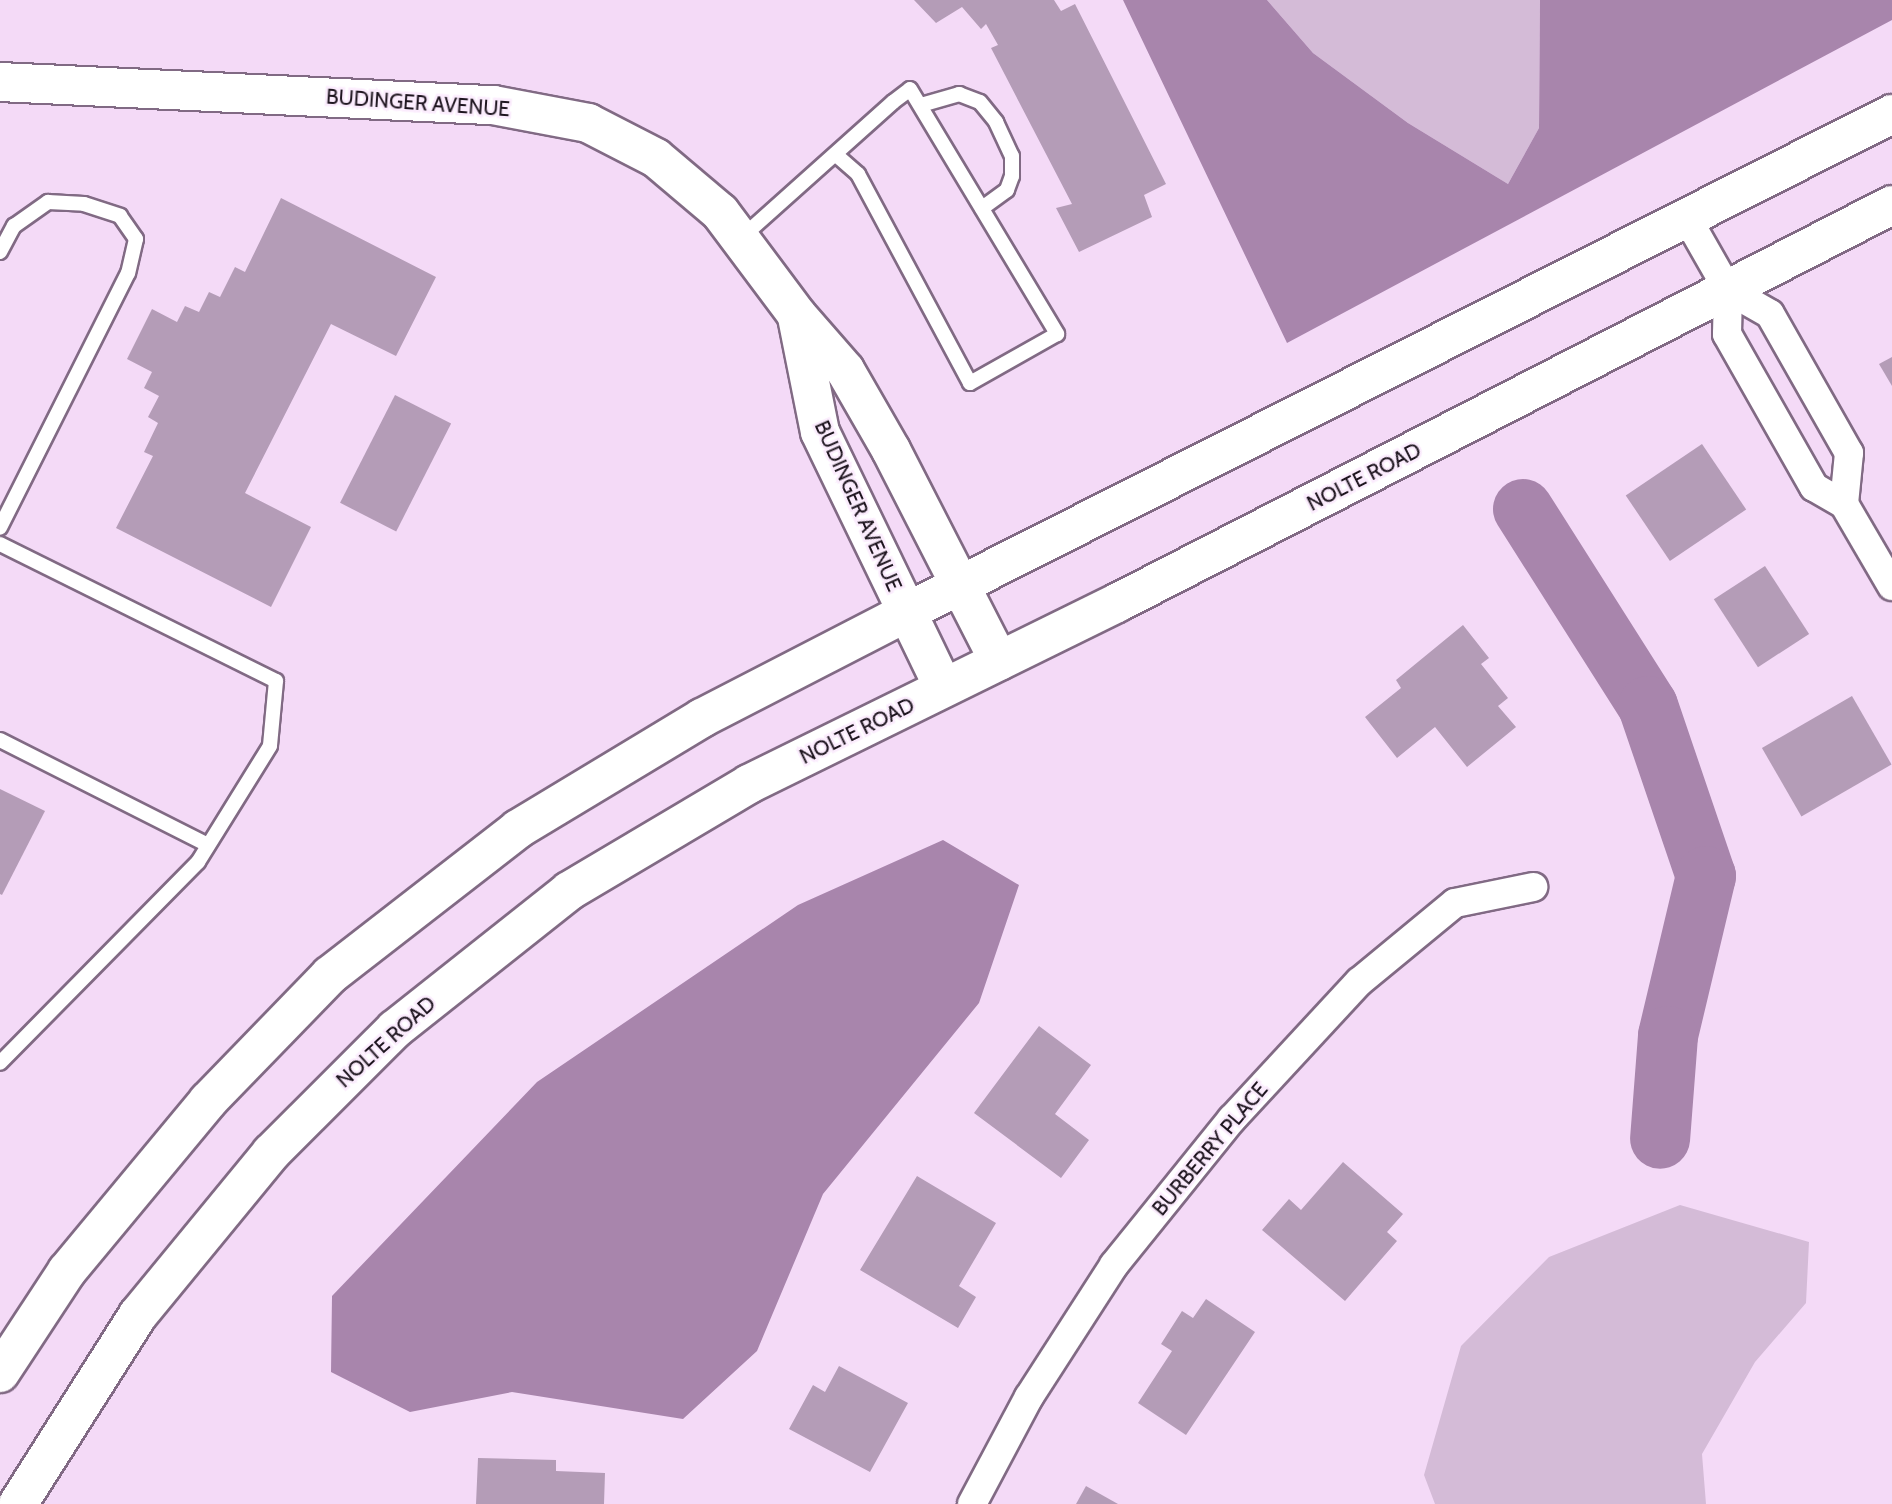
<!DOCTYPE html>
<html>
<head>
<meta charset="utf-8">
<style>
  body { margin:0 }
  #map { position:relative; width:1892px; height:1504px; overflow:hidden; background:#f4daf7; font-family:Cabin,sans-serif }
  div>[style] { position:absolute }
  .green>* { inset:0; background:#d4bbd7 }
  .water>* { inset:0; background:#a885ac }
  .river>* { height:60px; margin:-30px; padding:0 30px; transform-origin:30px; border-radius:30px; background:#a885ac }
  .building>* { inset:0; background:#b49cb7; transform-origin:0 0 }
  .roads { filter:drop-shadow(2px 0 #816a84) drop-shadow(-2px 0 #816a84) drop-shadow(0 2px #816a84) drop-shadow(0 -2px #816a84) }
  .lane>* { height:14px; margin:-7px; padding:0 7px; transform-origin:7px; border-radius:7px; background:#fff }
  .street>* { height:28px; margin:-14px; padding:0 14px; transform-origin:14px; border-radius:14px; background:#fff }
  .secondary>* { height:38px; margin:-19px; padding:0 19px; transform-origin:19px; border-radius:19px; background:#fff }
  span { translate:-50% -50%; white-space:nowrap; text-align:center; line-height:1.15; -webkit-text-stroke:5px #fbecfd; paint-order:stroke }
  .street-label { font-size:21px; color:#1e151f }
</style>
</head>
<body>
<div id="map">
  <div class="green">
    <i style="clip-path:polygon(1267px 0,1540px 0,1539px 128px,1508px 184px,1408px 123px,1313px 53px)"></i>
    <i style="clip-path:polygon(1680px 1205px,1809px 1242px,1806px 1303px,1755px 1362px,1702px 1454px,1706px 1504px,1435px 1504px,1424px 1475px,1461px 1346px,1549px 1257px)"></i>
  </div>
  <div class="water">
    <i style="clip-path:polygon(1123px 0,1267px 0,1313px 53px,1408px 123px,1508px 184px,1539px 128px,1540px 0,1892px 0,1892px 20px,1287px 343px)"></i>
    <i style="clip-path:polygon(943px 840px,1019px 885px,979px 1003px,823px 1194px,757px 1351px,683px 1419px,512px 1392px,410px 1412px,331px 1372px,332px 1296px,537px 1082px,798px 905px)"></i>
  </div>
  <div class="river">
    <i style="left:1523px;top:509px;width:233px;rotate:57.6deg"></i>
    <i style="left:1648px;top:706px;width:180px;rotate:71.2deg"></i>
    <i style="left:1706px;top:876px;width:164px;rotate:103.4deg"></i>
    <i style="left:1668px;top:1036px;width:103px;rotate:94.4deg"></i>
  </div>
  <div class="building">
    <i style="clip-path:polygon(914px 0,1054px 0,1061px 11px,1075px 4px,1166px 184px,1144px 195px,1152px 217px,1079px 252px,1056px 208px,1072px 204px,991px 48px,998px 45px,986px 24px,981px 29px,962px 7px,936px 23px)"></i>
    <i style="clip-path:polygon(281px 198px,436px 277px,396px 356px,331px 324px,245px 493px,311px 527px,271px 607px,116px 528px,153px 456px,144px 452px,158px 423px,148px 417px,159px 396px,144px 388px,152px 372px,127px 359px,152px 309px,177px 322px,185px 306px,199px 312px,209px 292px,220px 297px,235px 267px,245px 272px)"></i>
    <i style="clip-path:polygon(1892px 357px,1892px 386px,1879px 364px)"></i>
    <i style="left:395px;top:395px;width:63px;height:121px;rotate:27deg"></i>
    <i style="left:1702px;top:444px;width:79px;height:92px;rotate:56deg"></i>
    <i style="left:1765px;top:566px;width:81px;height:61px;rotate:57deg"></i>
    <i style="clip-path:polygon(1463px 625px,1489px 658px,1481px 664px,1508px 698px,1498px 706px,1516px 727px,1467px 767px,1435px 727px,1397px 758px,1365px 717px,1401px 688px,1396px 680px)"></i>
    <i style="left:1852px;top:696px;width:79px;height:104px;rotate:60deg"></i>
    <i style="clip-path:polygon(0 789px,45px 811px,2px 895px,0 894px)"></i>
    <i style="clip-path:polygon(1039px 1026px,1091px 1065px,1055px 1114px,1089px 1140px,1061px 1178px,974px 1113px)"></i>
    <i style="clip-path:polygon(1343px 1162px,1403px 1214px,1387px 1232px,1397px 1241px,1345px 1301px,1262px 1230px,1289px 1199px,1301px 1210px)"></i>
    <i style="clip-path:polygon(917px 1176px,996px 1223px,959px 1286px,976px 1297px,958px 1328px,860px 1270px)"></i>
    <i style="clip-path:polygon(1206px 1299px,1255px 1332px,1186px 1435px,1138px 1403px,1172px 1351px,1161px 1344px,1182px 1311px,1193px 1318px)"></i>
    <i style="clip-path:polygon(839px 1366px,908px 1403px,870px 1472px,789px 1429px,813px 1385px,825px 1392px)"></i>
    <i style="clip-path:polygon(478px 1458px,556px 1460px,556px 1471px,605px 1473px,604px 1504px,476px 1504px)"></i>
    <i style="clip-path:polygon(1086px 1486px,1118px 1504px,1076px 1504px)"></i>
  </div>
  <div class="roads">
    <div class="lane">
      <i style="left:921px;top:105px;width:40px;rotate:-16deg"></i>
      <i style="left:959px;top:94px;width:22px;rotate:21deg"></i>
      <i style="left:980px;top:102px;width:26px;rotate:51deg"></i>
      <i style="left:996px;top:122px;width:38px;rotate:65deg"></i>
      <i style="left:1012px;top:156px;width:20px;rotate:90deg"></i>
      <i style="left:1012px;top:176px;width:15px;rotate:110deg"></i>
      <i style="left:1007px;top:190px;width:31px;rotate:144deg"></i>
      <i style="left:741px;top:238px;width:204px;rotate:-41.8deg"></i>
      <i style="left:893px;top:102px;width:21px;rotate:-37deg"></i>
      <i style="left:910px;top:89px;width:286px;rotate:59deg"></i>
      <i style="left:1057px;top:334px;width:100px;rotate:150.6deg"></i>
      <i style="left:970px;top:383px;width:237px;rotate:-118.2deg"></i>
      <i style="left:858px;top:174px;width:30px;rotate:-139deg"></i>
      <i style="left:0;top:252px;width:30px;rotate:-62deg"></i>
      <i style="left:14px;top:226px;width:42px;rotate:-35.2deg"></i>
      <i style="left:48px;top:202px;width:36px;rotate:3deg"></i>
      <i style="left:84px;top:204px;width:38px;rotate:18deg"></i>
      <i style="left:120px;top:216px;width:28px;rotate:55deg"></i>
      <i style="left:136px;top:239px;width:35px;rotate:103deg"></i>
      <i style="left:128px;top:273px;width:285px;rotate:116.7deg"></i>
      <i style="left:0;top:544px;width:308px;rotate:26.4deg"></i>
      <i style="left:276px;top:681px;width:65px;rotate:95.3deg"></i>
      <i style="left:270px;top:746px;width:137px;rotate:121.8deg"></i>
      <i style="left:198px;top:862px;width:282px;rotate:134.6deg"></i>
      <i style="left:0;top:740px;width:233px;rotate:26.8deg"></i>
    </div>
    <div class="street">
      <i style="left:1687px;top:218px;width:83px;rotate:60.3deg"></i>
      <i style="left:1728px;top:290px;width:48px;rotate:29.7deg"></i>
      <i style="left:1770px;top:314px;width:160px;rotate:60.4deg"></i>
      <i style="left:1849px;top:453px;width:51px;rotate:95.6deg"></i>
      <i style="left:1728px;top:290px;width:44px;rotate:91.3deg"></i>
      <i style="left:1727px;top:334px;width:176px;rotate:60.4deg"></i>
      <i style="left:1814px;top:487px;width:34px;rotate:30deg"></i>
      <i style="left:1844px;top:504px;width:95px;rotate:59.7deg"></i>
      <i style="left:972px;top:1504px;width:121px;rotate:-62deg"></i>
      <i style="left:1029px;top:1397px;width:157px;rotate:-57.2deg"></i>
      <i style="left:1114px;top:1265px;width:188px;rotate:-51.1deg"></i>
      <i style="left:1232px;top:1119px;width:187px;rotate:-47.2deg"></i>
      <i style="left:1359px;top:982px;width:124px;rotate:-39.5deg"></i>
      <i style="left:1455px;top:903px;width:80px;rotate:-11.6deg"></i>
    </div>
    <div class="secondary">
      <i style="left:0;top:82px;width:494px;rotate:2.7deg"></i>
      <i style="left:493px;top:105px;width:97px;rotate:10.7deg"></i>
      <i style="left:588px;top:123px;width:76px;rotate:27.2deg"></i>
      <i style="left:656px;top:158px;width:84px;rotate:40.2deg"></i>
      <i style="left:720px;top:212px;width:129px;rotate:53.2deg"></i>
      <i style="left:797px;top:315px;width:73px;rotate:48.9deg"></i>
      <i style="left:845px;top:370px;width:92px;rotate:60.1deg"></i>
      <i style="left:891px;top:450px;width:237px;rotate:62.9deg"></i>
      <i style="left:797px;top:317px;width:117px;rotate:78.7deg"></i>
      <i style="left:820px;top:432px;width:284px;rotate:64.2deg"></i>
      <i style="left:0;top:1373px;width:122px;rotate:-56.7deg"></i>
      <i style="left:67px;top:1271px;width:221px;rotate:-50.3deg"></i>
      <i style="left:208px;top:1101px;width:175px;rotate:-45.9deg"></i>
      <i style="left:330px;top:975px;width:238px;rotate:-37.8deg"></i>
      <i style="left:518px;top:829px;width:215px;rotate:-31.1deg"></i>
      <i style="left:702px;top:718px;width:229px;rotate:-27.3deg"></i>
      <i style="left:905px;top:613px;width:1106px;rotate:-26.82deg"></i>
      <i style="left:18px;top:1504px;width:224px;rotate:-57.6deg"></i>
      <i style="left:138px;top:1315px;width:210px;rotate:-50.6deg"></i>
      <i style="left:271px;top:1153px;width:175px;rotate:-45deg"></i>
      <i style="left:395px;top:1029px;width:222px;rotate:-38.4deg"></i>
      <i style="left:569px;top:891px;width:209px;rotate:-30.7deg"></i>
      <i style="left:749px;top:784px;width:410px;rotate:-26.2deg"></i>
      <i style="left:1117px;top:603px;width:871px;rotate:-27.18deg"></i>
    </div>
  </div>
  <div class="street-label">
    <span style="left:418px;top:103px;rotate:4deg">BUDINGER AVENUE</span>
    <span style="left:1364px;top:477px;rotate:-27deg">NOLTE ROAD</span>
    <span style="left:858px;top:506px;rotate:66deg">BUDINGER AVENUE</span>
    <span style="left:857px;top:731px;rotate:-26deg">NOLTE ROAD</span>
    <span style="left:386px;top:1042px;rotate:-42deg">NOLTE ROAD</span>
    <span style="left:1210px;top:1149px;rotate:-50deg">BURBERRY PLACE</span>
  </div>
</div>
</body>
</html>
